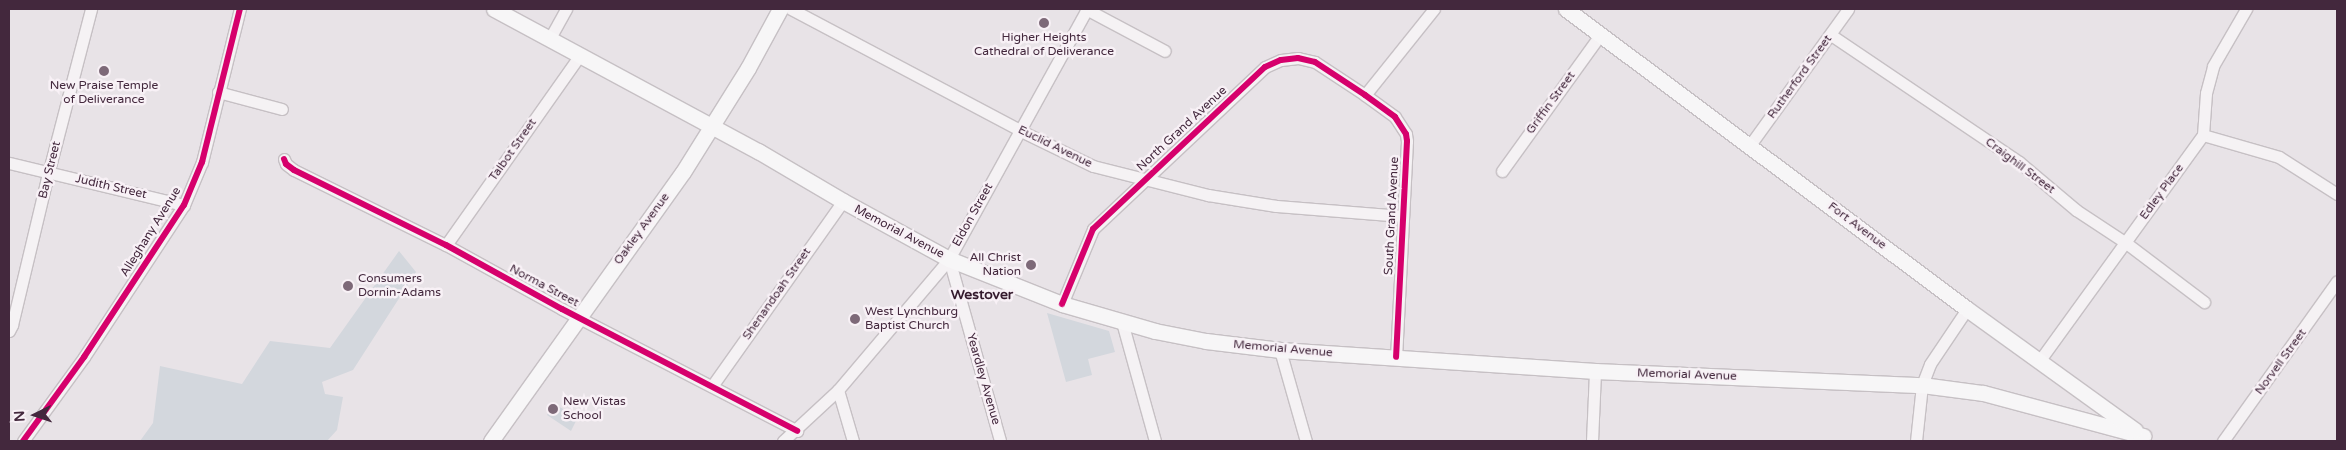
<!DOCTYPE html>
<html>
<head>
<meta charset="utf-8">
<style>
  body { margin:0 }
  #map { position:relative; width:2346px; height:450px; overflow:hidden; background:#e8e3e7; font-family:"Varela Round",sans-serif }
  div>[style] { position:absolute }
  .green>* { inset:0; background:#d3d7dd }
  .roads { filter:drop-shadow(1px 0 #c6c0c4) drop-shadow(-1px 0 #c6c0c4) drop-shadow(0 1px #c6c0c4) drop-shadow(0 -1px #c6c0c4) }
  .minor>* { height:11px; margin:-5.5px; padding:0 5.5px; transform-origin:5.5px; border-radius:5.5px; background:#f5f2f4 }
  .major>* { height:15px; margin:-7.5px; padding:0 7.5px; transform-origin:7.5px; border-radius:7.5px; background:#f7f6f7 }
  .cycleway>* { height:6px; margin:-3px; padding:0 3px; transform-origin:3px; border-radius:3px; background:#d6006c }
  .dots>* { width:14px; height:14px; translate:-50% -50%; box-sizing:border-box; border:2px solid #f8f1f6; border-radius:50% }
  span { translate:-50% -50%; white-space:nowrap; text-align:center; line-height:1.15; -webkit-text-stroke:5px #f8f1f6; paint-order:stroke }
  .poi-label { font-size:12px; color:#43283d }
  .right { translate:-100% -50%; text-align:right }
  .left { translate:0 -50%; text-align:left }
  .street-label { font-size:12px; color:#43283d }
  .neighbourhood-label { font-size:14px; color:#341a2d; font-weight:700 }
  .frame { position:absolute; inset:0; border:10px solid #43283d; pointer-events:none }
  .north { position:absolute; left:10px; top:390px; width:50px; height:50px; -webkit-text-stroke:4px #f8f1f6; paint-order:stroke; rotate:266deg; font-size:14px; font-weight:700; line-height:20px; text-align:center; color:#43283d }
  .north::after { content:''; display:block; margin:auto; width:18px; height:22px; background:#43283d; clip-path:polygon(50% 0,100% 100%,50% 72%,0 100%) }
</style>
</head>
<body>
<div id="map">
  <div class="green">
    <i style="clip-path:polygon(399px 251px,416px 272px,353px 370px,322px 382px,325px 394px,343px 397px,337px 430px,327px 441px,140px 441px,153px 423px,160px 366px,242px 384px,270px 341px,330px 348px)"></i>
    <i style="clip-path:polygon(1047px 313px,1109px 331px,1115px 352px,1088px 359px,1092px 375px,1066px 382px)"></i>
    <i style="clip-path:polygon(554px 404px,578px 417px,571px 431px,547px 415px)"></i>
  </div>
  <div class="roads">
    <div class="minor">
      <i style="left:791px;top:9px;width:260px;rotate:27.9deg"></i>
      <i style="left:1021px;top:131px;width:80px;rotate:25.9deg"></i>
      <i style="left:1093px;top:166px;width:119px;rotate:14.2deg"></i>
      <i style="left:1208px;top:195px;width:69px;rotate:9.2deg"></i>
      <i style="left:1276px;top:206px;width:127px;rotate:4.5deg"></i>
      <i style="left:1086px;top:9px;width:89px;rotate:28deg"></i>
      <i style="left:1831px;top:35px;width:227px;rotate:34deg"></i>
      <i style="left:2019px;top:162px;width:75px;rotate:40.1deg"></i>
      <i style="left:2076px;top:210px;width:60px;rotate:33.4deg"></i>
      <i style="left:2126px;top:243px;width:98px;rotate:37.1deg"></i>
      <i style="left:550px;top:38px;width:33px;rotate:-61deg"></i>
      <i style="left:218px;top:92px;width:66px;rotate:14.9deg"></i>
      <i style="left:1365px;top:95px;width:110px;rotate:-51.3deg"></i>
      <i style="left:2203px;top:135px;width:79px;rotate:16.1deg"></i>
      <i style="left:2279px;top:157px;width:69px;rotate:32.5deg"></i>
      <i style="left:1750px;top:145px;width:168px;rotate:-54.2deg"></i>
      <i style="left:284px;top:159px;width:5px;rotate:68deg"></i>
      <i style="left:286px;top:164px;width:10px;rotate:37deg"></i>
      <i style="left:294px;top:170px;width:169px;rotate:26.3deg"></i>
      <i style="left:446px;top:245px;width:132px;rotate:28.9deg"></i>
      <i style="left:562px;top:309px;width:265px;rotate:27.4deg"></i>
      <i style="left:9px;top:163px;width:180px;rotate:13.5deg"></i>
      <i style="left:1502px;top:171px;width:168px;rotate:-54.2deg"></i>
      <i style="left:446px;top:245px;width:232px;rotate:-54.8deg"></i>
      <i style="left:949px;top:259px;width:189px;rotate:74.3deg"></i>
      <i style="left:1062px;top:304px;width:81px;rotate:-67.5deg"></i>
      <i style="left:1093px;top:229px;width:236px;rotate:-43.3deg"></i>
      <i style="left:1265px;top:67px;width:17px;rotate:-24deg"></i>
      <i style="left:1281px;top:60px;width:17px;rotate:-7deg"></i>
      <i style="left:1298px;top:58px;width:17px;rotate:13deg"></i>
      <i style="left:1315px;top:62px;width:60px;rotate:33.4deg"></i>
      <i style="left:1365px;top:95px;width:37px;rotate:36deg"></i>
      <i style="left:1395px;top:117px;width:20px;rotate:57deg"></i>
      <i style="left:1406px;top:134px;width:7px;rotate:82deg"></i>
      <i style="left:1407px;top:141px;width:216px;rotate:92.9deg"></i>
      <i style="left:1122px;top:322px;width:123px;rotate:74.5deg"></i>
      <i style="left:9px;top:331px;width:7px;rotate:-63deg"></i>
      <i style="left:12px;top:325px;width:151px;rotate:-76.6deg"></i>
      <i style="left:47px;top:178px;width:175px;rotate:-75.4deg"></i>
      <i style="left:1280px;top:350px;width:95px;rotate:74.1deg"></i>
      <i style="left:2040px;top:360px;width:278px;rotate:-54.1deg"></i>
      <i style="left:2203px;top:135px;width:42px;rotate:-85.9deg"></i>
      <i style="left:2206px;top:93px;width:28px;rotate:-75deg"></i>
      <i style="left:2213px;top:66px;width:66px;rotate:-59.9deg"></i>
      <i style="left:712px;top:386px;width:227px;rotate:-54.7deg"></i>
      <i style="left:838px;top:390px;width:53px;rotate:73.6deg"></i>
      <i style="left:23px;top:441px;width:104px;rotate:-54deg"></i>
      <i style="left:84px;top:357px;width:182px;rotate:-56.7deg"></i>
      <i style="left:184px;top:205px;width:47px;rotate:-67.3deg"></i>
      <i style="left:202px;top:162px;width:158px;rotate:-76.1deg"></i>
      <i style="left:783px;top:441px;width:75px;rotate:-42.8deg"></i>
      <i style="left:838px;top:390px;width:172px;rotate:-49.7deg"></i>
      <i style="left:949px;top:259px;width:286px;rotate:-61.1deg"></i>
      <i style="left:1592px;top:441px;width:70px;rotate:-87.5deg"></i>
      <i style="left:1916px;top:441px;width:56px;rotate:-83.9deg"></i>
      <i style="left:1922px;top:385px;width:22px;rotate:-69deg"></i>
      <i style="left:1930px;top:364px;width:66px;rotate:-56.1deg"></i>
      <i style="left:2223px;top:441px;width:196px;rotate:-54.5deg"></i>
    </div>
    <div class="major">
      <i style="left:494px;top:9px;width:300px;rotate:28.3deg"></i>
      <i style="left:758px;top:151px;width:99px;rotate:30.5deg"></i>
      <i style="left:843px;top:201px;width:121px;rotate:28.7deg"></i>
      <i style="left:949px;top:259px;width:122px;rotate:21.7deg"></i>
      <i style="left:1062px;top:304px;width:97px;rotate:16.2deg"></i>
      <i style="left:1155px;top:331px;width:52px;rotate:11.1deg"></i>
      <i style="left:1206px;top:341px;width:75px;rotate:6.9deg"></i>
      <i style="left:1280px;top:350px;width:316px;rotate:3.8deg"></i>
      <i style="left:1595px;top:371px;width:327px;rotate:2.5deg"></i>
      <i style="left:1922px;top:385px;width:62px;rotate:7.5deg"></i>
      <i style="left:1983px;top:393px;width:166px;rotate:15deg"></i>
      <i style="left:1566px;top:9px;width:501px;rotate:36.8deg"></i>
      <i style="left:1967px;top:309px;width:207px;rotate:35.8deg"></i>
      <i style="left:491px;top:441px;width:330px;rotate:-54.5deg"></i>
      <i style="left:683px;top:172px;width:123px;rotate:-58deg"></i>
      <i style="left:748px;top:68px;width:67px;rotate:-61.5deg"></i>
    </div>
  </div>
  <div class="cycleway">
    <i style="left:284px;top:159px;width:5px;rotate:68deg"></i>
    <i style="left:286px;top:164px;width:10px;rotate:37deg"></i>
    <i style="left:294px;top:170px;width:169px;rotate:26.3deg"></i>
    <i style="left:446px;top:245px;width:132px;rotate:28.9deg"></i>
    <i style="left:562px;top:309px;width:265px;rotate:27.4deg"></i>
    <i style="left:1062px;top:304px;width:81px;rotate:-67.5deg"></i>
    <i style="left:1093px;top:229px;width:236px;rotate:-43.3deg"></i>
    <i style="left:1265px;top:67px;width:17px;rotate:-24deg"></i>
    <i style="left:1281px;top:60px;width:17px;rotate:-7deg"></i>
    <i style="left:1298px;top:58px;width:17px;rotate:13deg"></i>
    <i style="left:1315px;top:62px;width:60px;rotate:33.4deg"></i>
    <i style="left:1365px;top:95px;width:37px;rotate:36deg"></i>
    <i style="left:1395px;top:117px;width:20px;rotate:57deg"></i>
    <i style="left:1406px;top:134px;width:7px;rotate:82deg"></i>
    <i style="left:1407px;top:141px;width:216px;rotate:92.9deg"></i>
    <i style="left:23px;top:441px;width:104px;rotate:-54deg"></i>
    <i style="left:84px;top:357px;width:182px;rotate:-56.7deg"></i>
    <i style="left:184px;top:205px;width:47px;rotate:-67.3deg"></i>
    <i style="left:202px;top:162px;width:158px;rotate:-76.1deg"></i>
  </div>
  <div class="dots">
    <i style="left:1044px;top:23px;background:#7d6978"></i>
    <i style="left:104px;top:71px;background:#7d6978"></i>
    <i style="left:1031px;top:265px;background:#7d6978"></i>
    <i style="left:348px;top:286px;background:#7d6978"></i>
    <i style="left:855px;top:319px;background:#7d6978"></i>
    <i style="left:553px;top:409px;background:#7d6978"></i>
  </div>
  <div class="poi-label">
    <span style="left:1044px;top:45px">Higher Heights<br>Cathedral of Deliverance</span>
    <span style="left:104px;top:93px">New Praise Temple<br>of Deliverance</span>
    <span class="right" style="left:1021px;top:265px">All Christ<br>Nation</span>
    <span class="left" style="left:358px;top:286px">Consumers<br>Dornin-Adams</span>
    <span class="left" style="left:865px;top:319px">West Lynchburg<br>Baptist Church</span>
    <span class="left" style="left:563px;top:409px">New Vistas<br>School</span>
  </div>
  <div class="street-label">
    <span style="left:1800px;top:77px;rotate:-54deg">Rutherford Street</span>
    <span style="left:1551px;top:103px;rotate:-54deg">Griffin Street</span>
    <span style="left:1182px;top:129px;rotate:-43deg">North Grand Avenue</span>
    <span style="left:1055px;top:147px;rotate:26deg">Euclid Avenue</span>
    <span style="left:513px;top:150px;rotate:-55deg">Talbot Street</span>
    <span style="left:2020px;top:166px;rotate:37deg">Craighill Street</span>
    <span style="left:50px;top:170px;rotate:-76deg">Bay Street</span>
    <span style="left:111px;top:187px;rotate:13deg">Judith Street</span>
    <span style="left:2162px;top:192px;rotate:-54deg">Edley Place</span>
    <span style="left:973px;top:215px;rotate:-61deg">Eldon Street</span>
    <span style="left:1392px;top:216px;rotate:-87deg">South Grand Avenue</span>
    <span style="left:1857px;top:226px;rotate:37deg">Fort Avenue</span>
    <span style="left:642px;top:229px;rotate:-54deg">Oakley Avenue</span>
    <span style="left:151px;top:232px;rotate:-58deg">Alleghany Avenue</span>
    <span style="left:899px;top:232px;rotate:28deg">Memorial Avenue</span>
    <span style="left:544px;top:286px;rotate:28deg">Norma Street</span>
    <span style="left:777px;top:294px;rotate:-55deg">Shenandoah Street</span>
    <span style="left:1283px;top:349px;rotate:5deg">Memorial Avenue</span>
    <span style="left:2281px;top:362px;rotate:-54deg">Norvell Street</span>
    <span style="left:1687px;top:375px;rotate:2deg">Memorial Avenue</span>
    <span style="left:983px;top:379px;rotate:74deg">Yeardley Avenue</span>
  </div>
  <div class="neighbourhood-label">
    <span style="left:982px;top:295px">Westover</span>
  </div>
  <div class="frame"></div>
  <div class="north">N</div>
</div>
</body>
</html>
